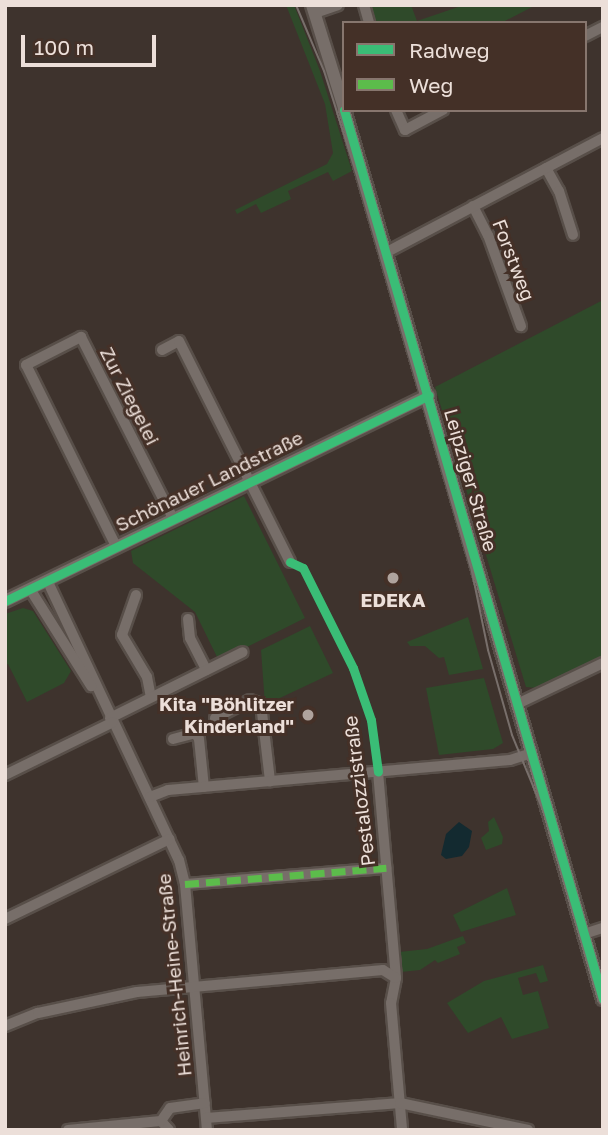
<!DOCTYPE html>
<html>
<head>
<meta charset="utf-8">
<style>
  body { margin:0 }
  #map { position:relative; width:608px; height:1135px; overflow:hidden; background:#3e332d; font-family:"Golos Text",sans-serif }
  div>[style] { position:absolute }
  .green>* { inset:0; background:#2f4a2a }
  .water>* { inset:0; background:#132a30 }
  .roads { filter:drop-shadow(2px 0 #584f49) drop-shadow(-2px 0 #584f49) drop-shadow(0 2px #584f49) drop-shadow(0 -2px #584f49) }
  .minor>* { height:10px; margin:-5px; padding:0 5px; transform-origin:5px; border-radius:5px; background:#776e69 }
  .tertiary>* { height:12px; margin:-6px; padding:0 6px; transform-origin:6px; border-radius:6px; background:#776e69 }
  .tram>* { height:2px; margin:-1px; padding:0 1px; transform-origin:1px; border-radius:1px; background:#786f6b }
  .quiet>* { height:7px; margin-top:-3.5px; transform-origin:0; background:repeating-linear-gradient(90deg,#5cbc4b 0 14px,transparent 0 21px) }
  .cycleway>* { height:9px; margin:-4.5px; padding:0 4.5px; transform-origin:4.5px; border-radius:4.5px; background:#3abd76 }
  .dots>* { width:19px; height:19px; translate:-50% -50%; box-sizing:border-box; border:4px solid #443027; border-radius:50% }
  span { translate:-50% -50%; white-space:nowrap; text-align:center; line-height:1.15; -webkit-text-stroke:6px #443027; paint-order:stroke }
  .street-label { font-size:19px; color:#ecdfd9 }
  .poi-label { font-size:19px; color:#ecdfd9; font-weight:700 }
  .right { translate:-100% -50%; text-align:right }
  .frame { position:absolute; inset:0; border:7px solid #ecdfd9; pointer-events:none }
  .legend { position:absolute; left:342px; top:21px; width:245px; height:91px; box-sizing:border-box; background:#443027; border:2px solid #87766e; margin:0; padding:9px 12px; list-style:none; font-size:21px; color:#ecdfd9 }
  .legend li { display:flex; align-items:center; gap:14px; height:35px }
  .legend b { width:35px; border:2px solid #87766e }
  .scale { position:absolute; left:21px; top:35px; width:135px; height:32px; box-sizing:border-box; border:4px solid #ecdfd9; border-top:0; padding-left:9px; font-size:21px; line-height:24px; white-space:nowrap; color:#ecdfd9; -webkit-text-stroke:5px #443027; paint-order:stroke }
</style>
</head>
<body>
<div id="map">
  <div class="green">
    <i style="clip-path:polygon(286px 5px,294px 5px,320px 71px,352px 171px,333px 181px,328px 172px,288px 191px,291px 199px,261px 213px,256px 204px,237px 214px,235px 210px,327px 164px,333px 153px,325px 104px)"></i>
    <i style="clip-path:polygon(371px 5px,411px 5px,417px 21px,464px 5px,536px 5px,501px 23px,376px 23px)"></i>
    <i style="clip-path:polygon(603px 300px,603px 656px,537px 688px,526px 687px,435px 387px)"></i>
    <i style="clip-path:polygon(244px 496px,305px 618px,219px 661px,195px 612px,133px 563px,131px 551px)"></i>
    <i style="clip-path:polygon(23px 608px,33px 611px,71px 671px,64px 683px,27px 702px,8px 664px,5px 665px,5px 614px)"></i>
    <i style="clip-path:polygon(468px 617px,483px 669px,449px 675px,444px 657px,439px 658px,425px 646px,410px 646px,407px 642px)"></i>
    <i style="clip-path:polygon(310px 626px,333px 673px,265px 705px,261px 650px)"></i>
    <i style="clip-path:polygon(484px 678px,503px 743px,493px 749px,439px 755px,426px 688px)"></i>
    <i style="clip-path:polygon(494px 817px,503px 837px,502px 844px,486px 850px,481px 838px,489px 831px,488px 822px)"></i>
    <i style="clip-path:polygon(507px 888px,516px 915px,461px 932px,453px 915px)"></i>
    <i style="clip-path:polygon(463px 936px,466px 943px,457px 947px,460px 954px,438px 963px,435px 960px,420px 970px,401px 972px,399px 952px,427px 949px)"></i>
    <i style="clip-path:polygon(543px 965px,548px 981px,540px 983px,536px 973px,518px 978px,523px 995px,538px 991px,549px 1028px,512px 1039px,501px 1017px,468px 1033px,447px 1003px,484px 981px)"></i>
  </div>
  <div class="water">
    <i style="clip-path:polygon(459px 822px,472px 831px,469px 847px,462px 856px,446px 859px,441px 855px,446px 834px)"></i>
  </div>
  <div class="roads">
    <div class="minor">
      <i style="left:364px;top:5px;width:19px;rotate:74deg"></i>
      <i style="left:315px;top:13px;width:24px;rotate:-19deg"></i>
      <i style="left:585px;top:36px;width:20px;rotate:-27deg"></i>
      <i style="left:396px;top:110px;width:22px;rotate:66deg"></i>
      <i style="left:405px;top:130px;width:43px;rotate:-27.8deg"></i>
      <i style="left:546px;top:168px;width:26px;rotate:61deg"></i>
      <i style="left:559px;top:191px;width:46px;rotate:72.3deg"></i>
      <i style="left:473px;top:206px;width:33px;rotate:63deg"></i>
      <i style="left:488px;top:235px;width:97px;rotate:70.1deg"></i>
      <i style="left:387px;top:252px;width:244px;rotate:-27.8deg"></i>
      <i style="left:162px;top:350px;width:19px;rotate:-28deg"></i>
      <i style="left:179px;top:341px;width:247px;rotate:63.3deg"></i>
      <i style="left:116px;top:546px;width:202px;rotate:-116.4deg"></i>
      <i style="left:26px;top:365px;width:62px;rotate:-27deg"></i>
      <i style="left:81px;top:337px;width:203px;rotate:63.1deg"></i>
      <i style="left:47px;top:580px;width:310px;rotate:64.8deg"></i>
      <i style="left:179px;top:860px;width:25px;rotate:76deg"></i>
      <i style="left:185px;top:884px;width:247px;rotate:84.9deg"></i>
      <i style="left:30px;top:589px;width:115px;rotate:57.8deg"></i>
      <i style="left:136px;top:595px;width:42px;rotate:109.3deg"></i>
      <i style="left:122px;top:635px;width:49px;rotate:59.2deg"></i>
      <i style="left:147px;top:677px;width:20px;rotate:79deg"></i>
      <i style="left:188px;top:619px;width:19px;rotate:84deg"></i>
      <i style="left:190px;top:638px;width:36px;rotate:63deg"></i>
      <i style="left:517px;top:704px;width:95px;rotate:-25.5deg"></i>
      <i style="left:110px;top:718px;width:148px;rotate:-26.4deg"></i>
      <i style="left:215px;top:718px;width:39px;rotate:-27deg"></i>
      <i style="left:250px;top:700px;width:12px;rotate:20deg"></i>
      <i style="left:261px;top:704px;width:78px;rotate:83.3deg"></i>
      <i style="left:173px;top:739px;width:23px;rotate:-15deg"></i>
      <i style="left:195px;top:733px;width:7px;rotate:56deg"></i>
      <i style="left:199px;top:739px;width:48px;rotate:84.1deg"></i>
      <i style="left:378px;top:772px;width:207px;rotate:85deg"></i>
      <i style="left:396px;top:978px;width:25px;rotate:101deg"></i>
      <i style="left:391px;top:1003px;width:127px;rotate:85deg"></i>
      <i style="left:5px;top:775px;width:120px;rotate:-26.1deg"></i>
      <i style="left:150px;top:797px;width:19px;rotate:-21deg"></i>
      <i style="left:168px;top:790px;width:343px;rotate:-5deg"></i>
      <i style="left:510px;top:760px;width:23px;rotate:-18deg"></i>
      <i style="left:185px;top:884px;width:202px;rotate:-4.6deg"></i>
      <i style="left:5px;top:919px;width:183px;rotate:-25.9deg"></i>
      <i style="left:584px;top:934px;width:20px;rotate:-18deg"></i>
      <i style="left:5px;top:1026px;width:35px;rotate:-22deg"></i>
      <i style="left:38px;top:1013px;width:101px;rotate:-12deg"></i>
      <i style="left:137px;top:992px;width:247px;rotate:-5.1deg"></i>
      <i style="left:383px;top:970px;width:15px;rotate:32deg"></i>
      <i style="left:206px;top:1118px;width:195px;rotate:-4.4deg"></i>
      <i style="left:400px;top:1103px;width:131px;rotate:11.9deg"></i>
      <i style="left:161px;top:1121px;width:12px;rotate:48deg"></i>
      <i style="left:68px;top:1130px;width:93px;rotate:-5.5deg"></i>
      <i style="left:161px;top:1121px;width:16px;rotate:-55deg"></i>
      <i style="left:170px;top:1108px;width:35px;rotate:-8deg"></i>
    </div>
    <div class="tertiary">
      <i style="left:312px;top:5px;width:108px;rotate:72.7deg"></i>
      <i style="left:344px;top:110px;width:926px;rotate:73.76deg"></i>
      <i style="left:5px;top:601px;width:471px;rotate:-25.9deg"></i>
    </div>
  </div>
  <div class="tram">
    <i style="left:296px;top:5px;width:72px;rotate:67deg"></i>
    <i style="left:324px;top:71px;width:113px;rotate:72.5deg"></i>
    <i style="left:358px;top:179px;width:404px;rotate:73.8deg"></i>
    <i style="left:471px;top:567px;width:85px;rotate:78.4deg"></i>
    <i style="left:488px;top:650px;width:88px;rotate:74.2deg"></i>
    <i style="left:512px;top:735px;width:134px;rotate:67.6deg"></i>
  </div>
  <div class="quiet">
    <i style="left:185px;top:884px;width:202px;rotate:-4.6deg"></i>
  </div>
  <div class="cycleway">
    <i style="left:344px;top:110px;width:926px;rotate:73.76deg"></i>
    <i style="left:290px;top:562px;width:14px;rotate:25deg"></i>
    <i style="left:303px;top:568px;width:112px;rotate:63.4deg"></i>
    <i style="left:353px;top:668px;width:55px;rotate:70.9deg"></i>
    <i style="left:371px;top:720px;width:52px;rotate:82.3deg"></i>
    <i style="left:5px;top:601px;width:471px;rotate:-25.9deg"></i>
  </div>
  <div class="dots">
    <i style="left:393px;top:578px;background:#afa39d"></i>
    <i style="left:308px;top:715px;background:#afa39d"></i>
  </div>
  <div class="street-label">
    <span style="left:514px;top:260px;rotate:69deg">Forstweg</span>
    <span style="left:130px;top:396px;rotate:63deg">Zur Ziegelei</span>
    <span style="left:471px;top:480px;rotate:74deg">Leipziger Straße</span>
    <span style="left:209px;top:481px;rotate:-26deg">Schönauer Landstraße</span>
    <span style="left:359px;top:791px;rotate:-97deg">Pestalozzistraße</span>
    <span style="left:174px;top:975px;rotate:-96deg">Heinrich-Heine-Straße</span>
  </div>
  <div class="poi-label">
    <span style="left:393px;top:600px">EDEKA</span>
    <span class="right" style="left:294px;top:715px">Kita "Böhlitzer<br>Kinderland"</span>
  </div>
  <div class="frame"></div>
  <ul class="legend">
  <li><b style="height:9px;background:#3abd76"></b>Radweg</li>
  <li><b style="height:9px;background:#5cbc4b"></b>Weg</li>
  </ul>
  <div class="scale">100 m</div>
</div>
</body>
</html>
